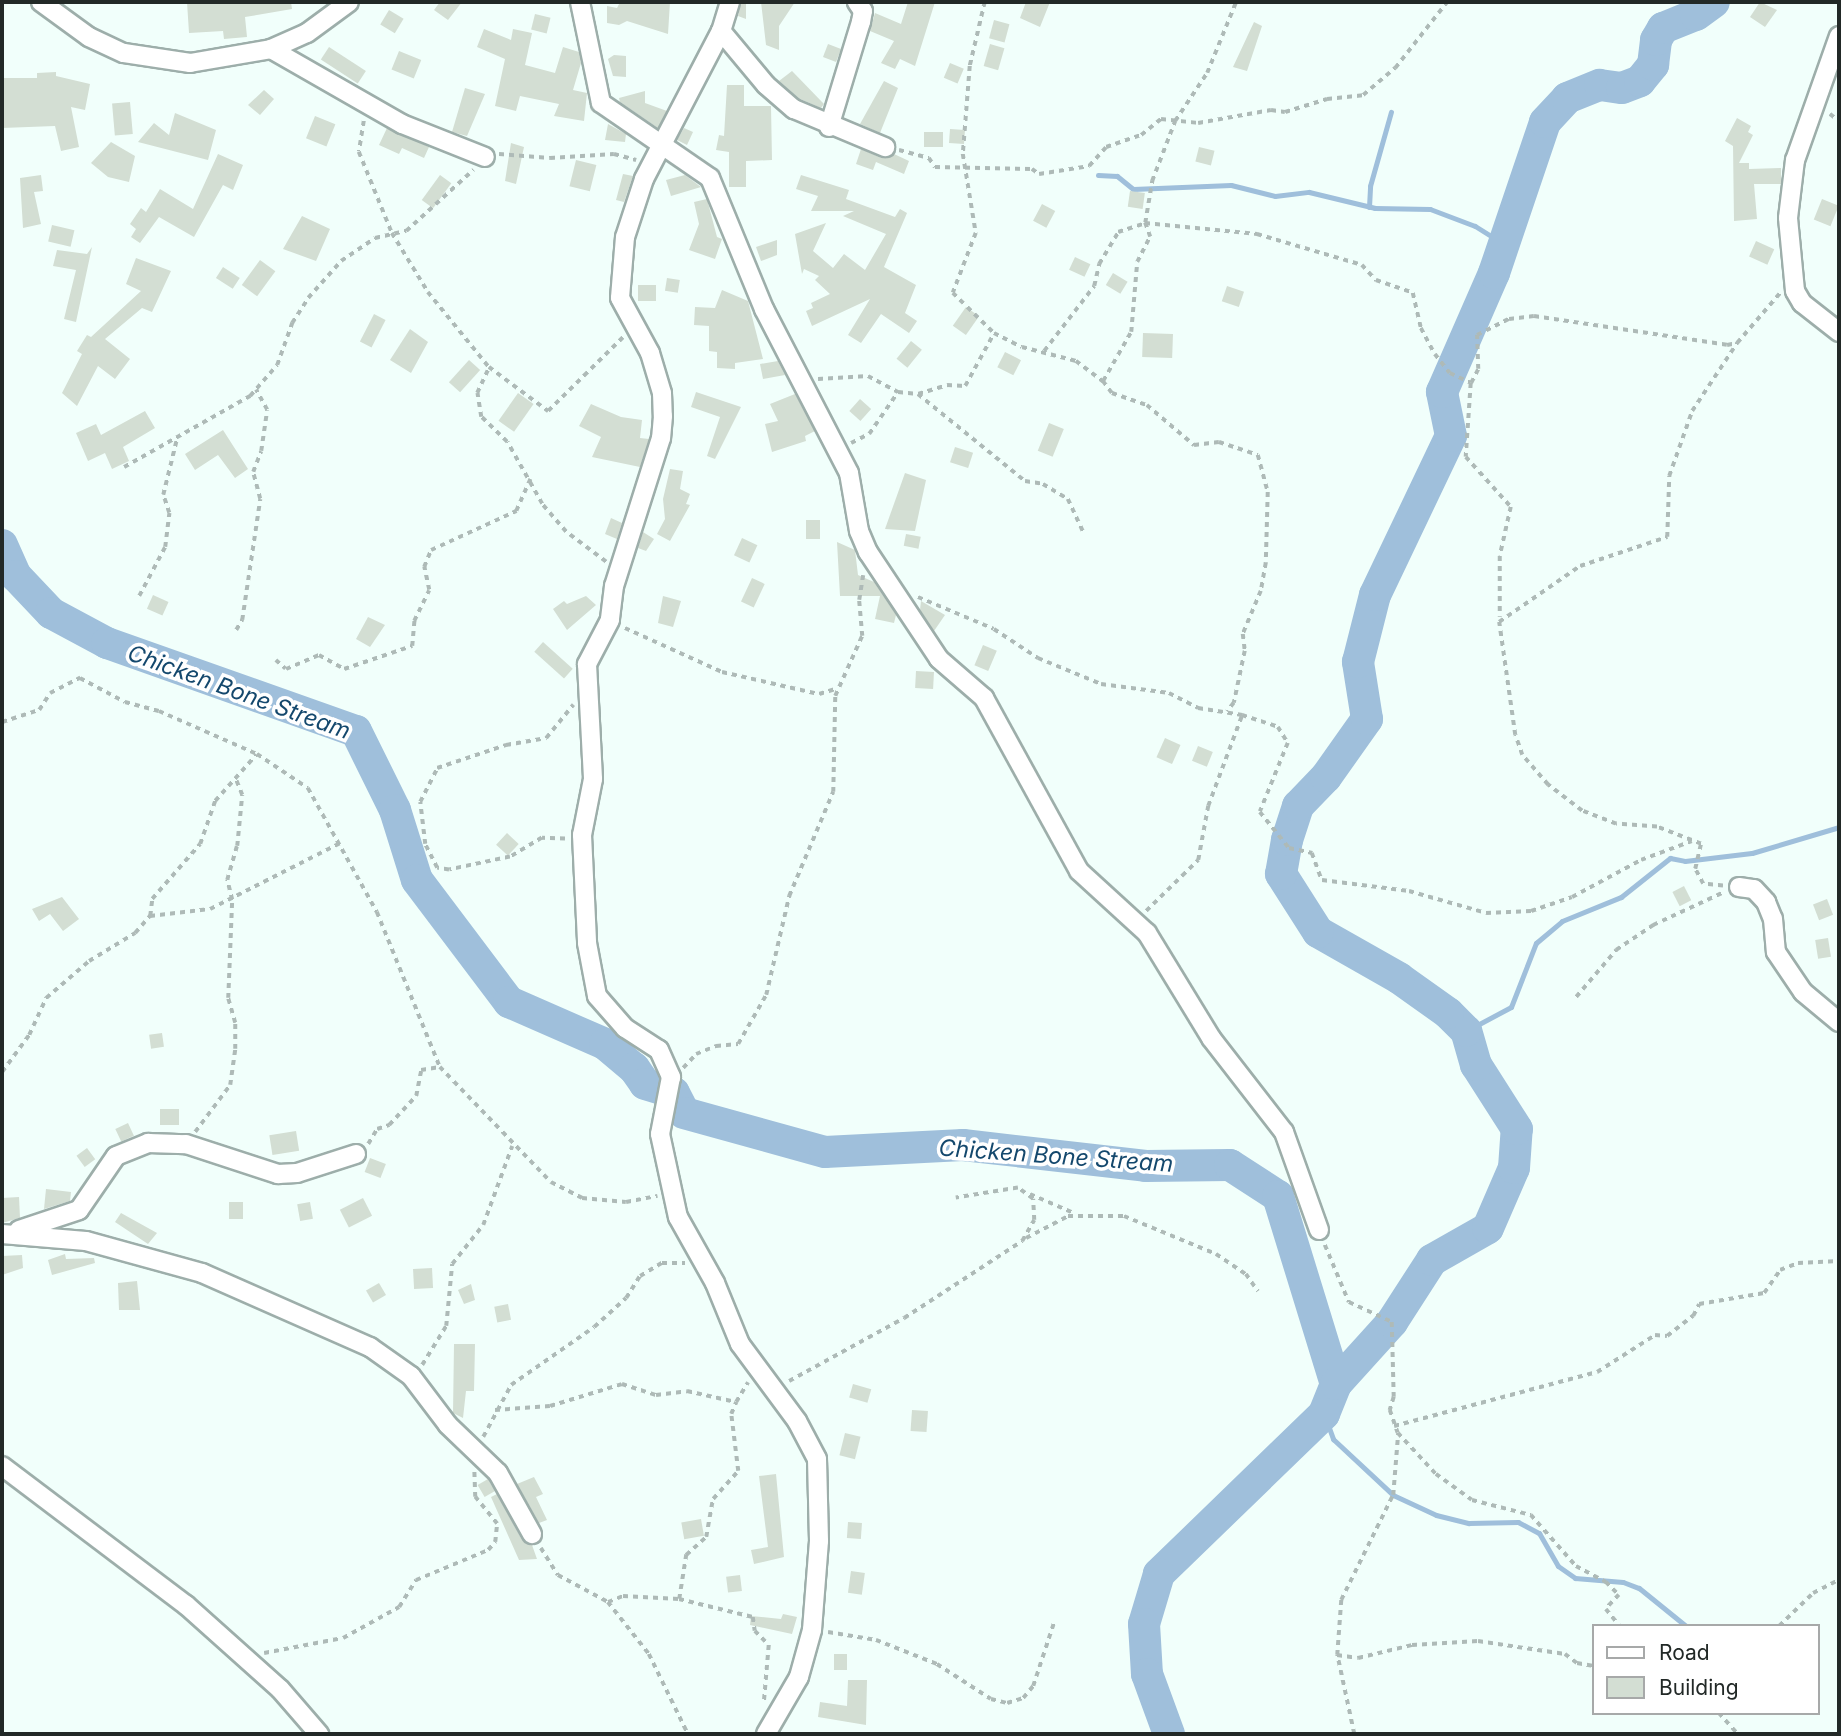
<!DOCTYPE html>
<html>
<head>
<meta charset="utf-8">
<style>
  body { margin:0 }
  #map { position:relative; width:1841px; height:1736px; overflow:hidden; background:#f1fffb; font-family:Inter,sans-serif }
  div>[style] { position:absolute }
  .stream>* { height:5px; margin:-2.5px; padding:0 2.5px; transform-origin:2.5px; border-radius:2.5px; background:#9fbfdb }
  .river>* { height:32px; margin:-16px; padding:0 16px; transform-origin:16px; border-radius:16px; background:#9fbfdb }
  .building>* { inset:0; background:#d3ded3; transform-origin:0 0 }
  .path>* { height:3.5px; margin-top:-1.75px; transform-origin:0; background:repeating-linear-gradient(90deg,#aebab7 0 5px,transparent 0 10px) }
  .roads { filter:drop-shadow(2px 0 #9daeaa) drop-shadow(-2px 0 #9daeaa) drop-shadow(0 2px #9daeaa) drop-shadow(0 -2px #9daeaa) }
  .minor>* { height:18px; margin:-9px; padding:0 9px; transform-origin:9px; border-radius:9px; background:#fff }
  span { translate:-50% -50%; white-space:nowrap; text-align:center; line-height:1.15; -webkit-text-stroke:7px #fff; paint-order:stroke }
  .water-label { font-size:23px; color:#14486d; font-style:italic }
  .frame { position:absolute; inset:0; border:4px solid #222927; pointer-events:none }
  .legend { position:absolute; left:1592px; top:1624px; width:228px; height:91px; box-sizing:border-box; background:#fff; border:2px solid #a7a9a9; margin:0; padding:9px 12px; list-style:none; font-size:21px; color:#222927 }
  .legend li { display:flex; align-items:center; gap:14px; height:35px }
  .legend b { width:35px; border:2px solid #a7a9a9 }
</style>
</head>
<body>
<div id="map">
  <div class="stream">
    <i style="left:1098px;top:175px;width:19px;rotate:3deg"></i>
    <i style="left:1117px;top:176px;width:21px;rotate:39deg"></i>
    <i style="left:1133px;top:189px;width:98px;rotate:-2.3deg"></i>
    <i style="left:1231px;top:185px;width:45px;rotate:14deg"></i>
    <i style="left:1275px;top:196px;width:34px;rotate:-7deg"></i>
    <i style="left:1309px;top:192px;width:68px;rotate:13.6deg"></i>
    <i style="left:1375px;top:208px;width:55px;rotate:1deg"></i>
    <i style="left:1430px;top:209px;width:48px;rotate:20.7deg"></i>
    <i style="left:1475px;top:226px;width:36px;rotate:32deg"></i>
    <i style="left:1369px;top:207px;width:21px;rotate:-87deg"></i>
    <i style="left:1370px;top:186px;width:77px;rotate:-74.2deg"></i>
    <i style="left:1466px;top:1031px;width:51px;rotate:-28.1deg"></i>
    <i style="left:1511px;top:1007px;width:69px;rotate:-68.7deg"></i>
    <i style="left:1536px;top:943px;width:34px;rotate:-40deg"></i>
    <i style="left:1562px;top:921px;width:64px;rotate:-22.1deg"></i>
    <i style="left:1621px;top:897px;width:63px;rotate:-38.5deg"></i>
    <i style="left:1670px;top:858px;width:15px;rotate:11deg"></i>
    <i style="left:1685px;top:861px;width:67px;rotate:-6.8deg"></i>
    <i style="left:1752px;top:853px;width:91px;rotate:-16.6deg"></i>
    <i style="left:1324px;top:1414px;width:27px;rotate:70deg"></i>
    <i style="left:1333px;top:1439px;width:82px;rotate:43deg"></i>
    <i style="left:1393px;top:1495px;width:47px;rotate:24.9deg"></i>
    <i style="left:1436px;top:1515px;width:34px;rotate:14deg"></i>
    <i style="left:1469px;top:1523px;width:49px;rotate:-1.2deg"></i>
    <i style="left:1518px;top:1522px;width:24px;rotate:28deg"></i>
    <i style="left:1539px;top:1533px;width:38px;rotate:60deg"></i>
    <i style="left:1558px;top:1566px;width:21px;rotate:35deg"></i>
    <i style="left:1575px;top:1578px;width:48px;rotate:4.8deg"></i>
    <i style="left:1623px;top:1582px;width:17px;rotate:21deg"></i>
    <i style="left:1639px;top:1588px;width:60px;rotate:39deg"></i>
  </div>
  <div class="river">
    <i style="left:2px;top:545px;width:34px;rotate:66deg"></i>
    <i style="left:16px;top:576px;width:51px;rotate:46.6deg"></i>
    <i style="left:51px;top:613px;width:64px;rotate:28.2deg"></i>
    <i style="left:107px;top:643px;width:264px;rotate:19.5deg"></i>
    <i style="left:356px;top:731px;width:88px;rotate:63.7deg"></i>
    <i style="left:395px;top:810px;width:73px;rotate:72.6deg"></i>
    <i style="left:417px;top:880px;width:153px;rotate:53deg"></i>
    <i style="left:509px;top:1002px;width:105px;rotate:23.6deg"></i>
    <i style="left:605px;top:1044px;width:38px;rotate:40deg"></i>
    <i style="left:634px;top:1068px;width:19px;rotate:55deg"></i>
    <i style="left:645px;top:1084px;width:30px;rotate:17deg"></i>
    <i style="left:674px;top:1093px;width:22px;rotate:63deg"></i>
    <i style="left:684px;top:1113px;width:146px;rotate:15.5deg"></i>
    <i style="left:825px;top:1152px;width:138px;rotate:-2.9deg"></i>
    <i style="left:963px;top:1145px;width:184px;rotate:6.5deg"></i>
    <i style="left:1146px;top:1166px;width:84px;rotate:-0.7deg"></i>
    <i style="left:1230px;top:1165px;width:57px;rotate:32.9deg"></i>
    <i style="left:1278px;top:1196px;width:197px;rotate:72.9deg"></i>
    <i style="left:1336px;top:1384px;width:32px;rotate:112deg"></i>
    <i style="left:1324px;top:1414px;width:230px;rotate:135.9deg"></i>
    <i style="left:1159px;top:1574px;width:52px;rotate:106.7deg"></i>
    <i style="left:1144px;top:1624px;width:50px;rotate:86.6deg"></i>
    <i style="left:1147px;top:1674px;width:64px;rotate:69.9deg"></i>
    <i style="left:1336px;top:1384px;width:84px;rotate:-47.9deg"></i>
    <i style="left:1392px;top:1322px;width:74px;rotate:-57.2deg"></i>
    <i style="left:1432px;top:1260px;width:64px;rotate:-29.7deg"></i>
    <i style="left:1488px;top:1228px;width:65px;rotate:-66.6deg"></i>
    <i style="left:1514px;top:1168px;width:39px;rotate:-86deg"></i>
    <i style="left:1517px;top:1129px;width:76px;rotate:-122.6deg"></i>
    <i style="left:1476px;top:1065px;width:35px;rotate:-106deg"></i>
    <i style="left:1466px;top:1031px;width:25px;rotate:-135deg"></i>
    <i style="left:1448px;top:1013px;width:60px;rotate:-144.5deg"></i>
    <i style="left:1399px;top:978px;width:93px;rotate:-150.4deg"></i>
    <i style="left:1318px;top:932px;width:69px;rotate:-122.5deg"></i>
    <i style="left:1281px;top:874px;width:35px;rotate:-80deg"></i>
    <i style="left:1287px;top:840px;width:36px;rotate:-72deg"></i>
    <i style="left:1298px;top:806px;width:40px;rotate:-46deg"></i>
    <i style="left:1326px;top:777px;width:71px;rotate:-54.7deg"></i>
    <i style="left:1367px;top:719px;width:58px;rotate:-99deg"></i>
    <i style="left:1358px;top:662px;width:69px;rotate:-75.8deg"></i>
    <i style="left:1375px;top:595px;width:176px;rotate:-64.5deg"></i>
    <i style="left:1451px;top:436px;width:45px;rotate:-101.6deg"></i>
    <i style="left:1442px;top:392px;width:130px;rotate:-66.4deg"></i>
    <i style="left:1494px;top:273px;width:159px;rotate:-71.3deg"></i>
    <i style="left:1545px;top:122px;width:33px;rotate:-47deg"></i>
    <i style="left:1567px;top:98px;width:35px;rotate:-22deg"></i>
    <i style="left:1600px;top:85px;width:22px;rotate:8deg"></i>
    <i style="left:1622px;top:88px;width:19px;rotate:-21deg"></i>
    <i style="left:1640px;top:81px;width:21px;rotate:-51deg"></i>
    <i style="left:1653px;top:65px;width:25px;rotate:-83deg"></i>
    <i style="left:1656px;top:40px;width:14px;rotate:-60deg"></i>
    <i style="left:1663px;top:28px;width:35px;rotate:-22deg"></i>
    <i style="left:1696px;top:15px;width:22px;rotate:-36deg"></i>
  </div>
  <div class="building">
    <i style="clip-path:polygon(187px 2px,291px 2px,292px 9px,245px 17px,247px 37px,224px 39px,223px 31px,189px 33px)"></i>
    <i style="clip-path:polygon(440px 2px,462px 2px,448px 20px,434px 10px)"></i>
    <i style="clip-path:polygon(620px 2px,670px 2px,668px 34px,627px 21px,619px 25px,607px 23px,607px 6px,617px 8px)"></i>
    <i style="clip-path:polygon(741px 2px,746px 2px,746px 19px,738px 16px)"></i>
    <i style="clip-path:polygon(761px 2px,795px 2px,779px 26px,779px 50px,766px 45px)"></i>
    <i style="clip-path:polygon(908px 2px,935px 2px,915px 66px,900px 59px,895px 69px,881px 63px,894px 41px,870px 31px,875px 13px,901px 24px)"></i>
    <i style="clip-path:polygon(1026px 2px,1050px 2px,1040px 27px,1020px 18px)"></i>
    <i style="clip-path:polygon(1760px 2px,1777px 10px,1765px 27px,1750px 17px)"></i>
    <i style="left:389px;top:10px;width:17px;height:17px;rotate:31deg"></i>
    <i style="left:535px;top:14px;width:16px;height:16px;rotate:14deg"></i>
    <i style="left:994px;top:20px;width:16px;height:19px;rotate:15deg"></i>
    <i style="clip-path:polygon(1254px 22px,1262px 26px,1247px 71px,1233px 67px)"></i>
    <i style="clip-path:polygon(484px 29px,511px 40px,513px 29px,532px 33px,525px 65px,555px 73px,563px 47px,579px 52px,581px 63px,573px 90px,587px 93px,584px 121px,554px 116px,559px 104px,520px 96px,516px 111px,495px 106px,505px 59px,477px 47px)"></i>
    <i style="left:828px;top:44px;width:14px;height:14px;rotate:21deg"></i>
    <i style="left:990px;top:44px;width:15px;height:23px;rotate:16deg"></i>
    <i style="left:329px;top:47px;width:44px;height:15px;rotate:33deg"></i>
    <i style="left:399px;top:51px;width:24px;height:20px;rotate:22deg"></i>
    <i style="clip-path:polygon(614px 55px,626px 56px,626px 77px,613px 76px,608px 59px)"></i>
    <i style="left:950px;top:63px;width:15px;height:16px;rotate:23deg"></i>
    <i style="clip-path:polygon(792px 71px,824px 104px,821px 108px,800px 99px,779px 81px)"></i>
    <i style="clip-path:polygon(56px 72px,56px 76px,90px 84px,85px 110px,71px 107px,79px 147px,61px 151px,55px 126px,2px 128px,2px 78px,37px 78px,37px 73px)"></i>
    <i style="clip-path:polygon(884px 81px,898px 88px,880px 133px,860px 124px)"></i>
    <i style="clip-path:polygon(727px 85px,744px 85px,744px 106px,771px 106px,772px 160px,746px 161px,746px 187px,729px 187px,729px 152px,716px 150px,719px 135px,724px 136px)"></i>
    <i style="clip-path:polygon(465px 88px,485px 94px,467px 136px,452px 132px)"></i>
    <i style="clip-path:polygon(264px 90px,274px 99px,260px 115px,248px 105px)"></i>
    <i style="clip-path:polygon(645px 91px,645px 103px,667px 111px,658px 128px,620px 102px,619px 98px)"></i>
    <i style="left:130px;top:102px;width:32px;height:18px;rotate:85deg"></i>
    <i style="clip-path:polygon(175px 113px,216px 130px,208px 160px,138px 142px,154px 123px,169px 135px)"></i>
    <i style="left:315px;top:116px;width:22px;height:24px;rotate:22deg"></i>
    <i style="clip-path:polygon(1737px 118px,1751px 126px,1748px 132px,1753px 135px,1739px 163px,1749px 163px,1749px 169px,1781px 168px,1781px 184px,1754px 184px,1757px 219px,1734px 221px,1733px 146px,1725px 141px)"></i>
    <i style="clip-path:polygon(608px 124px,626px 134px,625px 142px,605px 140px)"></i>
    <i style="clip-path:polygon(387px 128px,429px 147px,424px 158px,402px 148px,399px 154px,379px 145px)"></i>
    <i style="clip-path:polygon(684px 128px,693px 132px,687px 145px,677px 140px)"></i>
    <i style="left:950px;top:129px;width:15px;height:14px;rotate:4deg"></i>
    <i style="left:924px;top:132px;width:19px;height:15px"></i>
    <i style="clip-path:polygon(111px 142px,135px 156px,129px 182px,108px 177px,91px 163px)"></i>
    <i style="clip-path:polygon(511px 143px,524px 147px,516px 184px,505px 181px)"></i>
    <i style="left:1199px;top:147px;width:16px;height:15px;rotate:14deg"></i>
    <i style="clip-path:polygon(861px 149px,881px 158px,894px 154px,909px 161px,904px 174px,876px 162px,873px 170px,856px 164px)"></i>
    <i style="clip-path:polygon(218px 154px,243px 165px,233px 190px,223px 185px,194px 237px,159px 217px,140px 243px,131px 237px,136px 229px,130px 224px,141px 208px,146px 212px,160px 189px,193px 209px)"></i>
    <i style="left:576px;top:160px;width:21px;height:27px;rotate:14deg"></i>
    <i style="clip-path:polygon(623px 174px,633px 176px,624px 202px,616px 200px)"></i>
    <i style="clip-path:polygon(41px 175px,43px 191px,34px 192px,41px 224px,23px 228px,20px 178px)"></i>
    <i style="left:440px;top:175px;width:14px;height:31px;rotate:36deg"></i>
    <i style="clip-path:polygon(685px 175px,701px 187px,671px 196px,666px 180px)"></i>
    <i style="clip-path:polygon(801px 175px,849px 190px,846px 199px,895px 217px,900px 209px,907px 213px,884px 267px,916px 285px,905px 313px,917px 321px,909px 333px,881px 314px,861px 343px,848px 335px,870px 299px,812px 326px,806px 311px,813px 308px,811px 303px,830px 294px,815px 280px,819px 276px,804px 269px,802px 274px,795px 234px,826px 223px,813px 251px,833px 268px,844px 254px,865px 270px,886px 234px,843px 216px,854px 211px,811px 211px,818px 196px,796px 189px)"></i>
    <i style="left:1130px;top:191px;width:15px;height:16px;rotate:8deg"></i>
    <i style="clip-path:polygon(707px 199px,717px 237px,722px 239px,715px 259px,689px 250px,699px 224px,694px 202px)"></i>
    <i style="left:1822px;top:199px;width:18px;height:22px;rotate:22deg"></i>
    <i style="left:1042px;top:204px;width:15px;height:19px;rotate:28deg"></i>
    <i style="clip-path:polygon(302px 216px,330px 229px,316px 261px,283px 249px)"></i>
    <i style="left:52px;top:225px;width:23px;height:17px;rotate:13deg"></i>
    <i style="clip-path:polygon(777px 240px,777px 255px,761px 261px,756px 247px)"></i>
    <i style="left:1756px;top:241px;width:20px;height:17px;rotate:24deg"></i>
    <i style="clip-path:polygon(92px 247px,76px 322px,64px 319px,76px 270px,53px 266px,57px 250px,87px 254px)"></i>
    <i style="left:1075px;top:257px;width:17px;height:14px;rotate:25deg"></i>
    <i style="clip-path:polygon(136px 258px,171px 271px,152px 312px,142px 308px,105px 339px,130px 359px,115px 379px,98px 366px,77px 406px,62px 393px,82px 354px,77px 351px,87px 335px,91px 337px,141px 291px,126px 284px)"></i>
    <i style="left:260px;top:260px;width:19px;height:31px;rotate:36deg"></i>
    <i style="left:223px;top:267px;width:20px;height:13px;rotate:33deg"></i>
    <i style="left:1113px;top:273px;width:17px;height:14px;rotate:31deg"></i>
    <i style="left:667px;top:278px;width:13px;height:13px;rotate:9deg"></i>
    <i style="left:638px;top:285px;width:18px;height:16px"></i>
    <i style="left:1227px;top:286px;width:18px;height:16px;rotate:19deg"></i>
    <i style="clip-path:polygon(722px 290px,748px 301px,763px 359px,735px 363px,735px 369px,717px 368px,717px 352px,709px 351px,709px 326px,694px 325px,695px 307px,715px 308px)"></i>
    <i style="left:966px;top:307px;width:16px;height:23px;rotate:35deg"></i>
    <i style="left:374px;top:314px;width:13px;height:31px;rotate:27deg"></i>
    <i style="clip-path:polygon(410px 329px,428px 342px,411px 373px,390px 360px)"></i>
    <i style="left:1143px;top:333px;width:30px;height:24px;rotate:2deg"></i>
    <i style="left:911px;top:341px;width:14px;height:23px;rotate:39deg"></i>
    <i style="left:1005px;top:352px;width:18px;height:17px;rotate:27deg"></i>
    <i style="left:469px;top:360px;width:15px;height:30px;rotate:42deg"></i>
    <i style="clip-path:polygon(778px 361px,785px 375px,763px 379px,760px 364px)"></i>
    <i style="clip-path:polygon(696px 392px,741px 407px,715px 459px,707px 456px,720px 417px,691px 407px)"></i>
    <i style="left:518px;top:393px;width:19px;height:34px;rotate:35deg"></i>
    <i style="clip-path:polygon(795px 394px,815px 431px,805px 436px,806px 441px,772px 452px,765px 424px,778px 421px,770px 404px)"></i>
    <i style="left:860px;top:399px;width:15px;height:16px;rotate:42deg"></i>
    <i style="clip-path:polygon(591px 404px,621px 417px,642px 420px,640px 438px,649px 439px,640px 467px,592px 457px,601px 437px,579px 426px)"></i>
    <i style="clip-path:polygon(145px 411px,155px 428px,123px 447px,129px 461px,112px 469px,105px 453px,88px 461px,76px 433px,96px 424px,101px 435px)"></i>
    <i style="left:1049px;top:423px;width:16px;height:30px;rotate:22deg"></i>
    <i style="clip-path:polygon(223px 430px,248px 469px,235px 478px,218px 455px,195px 470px,185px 454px)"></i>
    <i style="left:955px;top:447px;width:19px;height:16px;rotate:18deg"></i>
    <i style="clip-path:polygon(670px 469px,683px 471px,680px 489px,690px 494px,686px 504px,690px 505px,670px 541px,657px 534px,665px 519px,663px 499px)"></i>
    <i style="clip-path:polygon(905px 473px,926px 480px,915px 531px,885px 529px)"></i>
    <i style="clip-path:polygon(611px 518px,622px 523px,617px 539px,605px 534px)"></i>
    <i style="left:806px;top:520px;width:14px;height:19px"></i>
    <i style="clip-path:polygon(643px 532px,654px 539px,646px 551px,638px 548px)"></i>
    <i style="left:906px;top:534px;width:15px;height:12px;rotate:11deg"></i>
    <i style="left:742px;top:538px;width:17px;height:19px;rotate:25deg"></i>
    <i style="clip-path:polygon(837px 542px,855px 550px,858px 575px,874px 582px,896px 615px,894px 623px,875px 619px,880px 596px,840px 596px)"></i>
    <i style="left:752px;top:578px;width:14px;height:26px;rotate:25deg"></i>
    <i style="left:153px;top:595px;width:17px;height:15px;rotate:24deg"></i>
    <i style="clip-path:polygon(586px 596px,596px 605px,567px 630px,553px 609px,564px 601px,567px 604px)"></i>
    <i style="clip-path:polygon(663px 596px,681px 601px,673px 627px,658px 623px)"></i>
    <i style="clip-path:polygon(921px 601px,945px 615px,934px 631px,920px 610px)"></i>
    <i style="clip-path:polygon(368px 617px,385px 625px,370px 647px,356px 639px)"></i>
    <i style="left:543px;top:642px;width:40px;height:13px;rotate:42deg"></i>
    <i style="left:983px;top:645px;width:15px;height:22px;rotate:23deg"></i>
    <i style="left:916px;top:671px;width:18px;height:17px;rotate:3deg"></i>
    <i style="left:1165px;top:738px;width:17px;height:21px;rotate:24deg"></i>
    <i style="left:1198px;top:746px;width:16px;height:16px;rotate:22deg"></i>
    <i style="left:507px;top:833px;width:16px;height:16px;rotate:43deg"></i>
    <i style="left:1684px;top:886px;width:16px;height:13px;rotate:63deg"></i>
    <i style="clip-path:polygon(62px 897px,79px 919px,63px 931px,50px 914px,39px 921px,32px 909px)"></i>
    <i style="left:1827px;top:899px;width:17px;height:15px;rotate:69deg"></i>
    <i style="left:1828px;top:938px;width:19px;height:13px;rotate:81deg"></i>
    <i style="left:162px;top:1033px;width:14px;height:13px;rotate:82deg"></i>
    <i style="left:160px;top:1109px;width:19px;height:16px"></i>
    <i style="left:128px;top:1123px;width:14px;height:14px;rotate:65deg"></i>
    <i style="left:296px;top:1131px;width:20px;height:27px;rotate:81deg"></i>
    <i style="left:87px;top:1148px;width:14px;height:13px;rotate:54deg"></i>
    <i style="left:370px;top:1158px;width:17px;height:15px;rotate:21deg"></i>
    <i style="clip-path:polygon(46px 1189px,71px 1192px,70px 1201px,44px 1209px)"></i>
    <i style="clip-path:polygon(19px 1197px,20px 1218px,2px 1223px,2px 1198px)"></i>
    <i style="left:363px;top:1198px;width:20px;height:26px;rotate:63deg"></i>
    <i style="left:243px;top:1202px;width:17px;height:14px;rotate:90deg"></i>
    <i style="left:310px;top:1202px;width:17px;height:13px;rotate:80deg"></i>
    <i style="clip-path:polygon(121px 1213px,157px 1233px,148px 1244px,115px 1222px)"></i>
    <i style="clip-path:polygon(65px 1254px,66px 1259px,94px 1258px,95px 1263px,52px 1275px,48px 1260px)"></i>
    <i style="clip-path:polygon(22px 1255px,23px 1268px,2px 1275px,2px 1256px)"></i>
    <i style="left:432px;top:1268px;width:20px;height:19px;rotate:87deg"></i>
    <i style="clip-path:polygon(137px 1281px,140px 1310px,119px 1310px,118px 1283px)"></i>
    <i style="left:379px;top:1283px;width:14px;height:15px;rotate:60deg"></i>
    <i style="clip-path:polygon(471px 1284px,475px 1300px,464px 1304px,458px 1290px)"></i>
    <i style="left:508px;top:1304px;width:16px;height:14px;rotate:79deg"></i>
    <i style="clip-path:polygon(454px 1344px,475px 1344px,474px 1391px,466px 1391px,463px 1418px,453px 1413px)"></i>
    <i style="left:853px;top:1384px;width:19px;height:14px;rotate:16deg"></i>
    <i style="left:912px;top:1410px;width:16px;height:21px;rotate:4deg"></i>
    <i style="left:845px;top:1433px;width:16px;height:23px;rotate:14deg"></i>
    <i style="clip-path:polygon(776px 1474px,784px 1557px,754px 1564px,751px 1550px,768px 1547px,759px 1476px)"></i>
    <i style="clip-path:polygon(534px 1477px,543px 1494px,536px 1497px,547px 1520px,539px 1523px,517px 1484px)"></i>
    <i style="left:488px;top:1479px;width:14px;height:12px;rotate:60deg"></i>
    <i style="clip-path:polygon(497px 1494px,522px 1540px,532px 1545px,537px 1559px,519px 1560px,491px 1497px)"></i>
    <i style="left:701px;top:1519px;width:17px;height:20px;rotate:80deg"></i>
    <i style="left:848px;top:1522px;width:14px;height:16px;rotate:4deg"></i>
    <i style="left:851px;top:1571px;width:14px;height:22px;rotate:8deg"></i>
    <i style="left:740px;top:1575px;width:16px;height:14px;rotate:83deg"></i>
    <i style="clip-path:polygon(783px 1614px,797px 1617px,792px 1634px,750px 1625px,751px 1616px,781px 1619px)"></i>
    <i style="left:834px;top:1654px;width:13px;height:16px"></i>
    <i style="clip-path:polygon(848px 1680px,867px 1680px,866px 1725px,818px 1717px,820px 1702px,847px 1706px)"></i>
  </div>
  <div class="path">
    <i style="left:985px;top:2px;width:66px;rotate:103.2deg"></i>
    <i style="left:970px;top:66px;width:88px;rotate:94.5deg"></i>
    <i style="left:963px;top:154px;width:80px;rotate:80.7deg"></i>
    <i style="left:976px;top:233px;width:64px;rotate:111deg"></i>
    <i style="left:953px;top:293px;width:57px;rotate:44.3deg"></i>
    <i style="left:1830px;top:114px;width:11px;rotate:38deg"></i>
    <i style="left:364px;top:121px;width:31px;rotate:99deg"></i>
    <i style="left:359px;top:152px;width:87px;rotate:67.8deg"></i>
    <i style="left:392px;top:233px;width:69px;rotate:58.6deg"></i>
    <i style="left:428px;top:292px;width:97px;rotate:50.9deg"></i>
    <i style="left:899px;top:150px;width:31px;rotate:15deg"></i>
    <i style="left:929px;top:158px;width:11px;rotate:56deg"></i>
    <i style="left:935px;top:167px;width:97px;rotate:1.2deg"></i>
    <i style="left:1032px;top:169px;width:9px;rotate:36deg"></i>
    <i style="left:1039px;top:174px;width:51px;rotate:-9.1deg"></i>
    <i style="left:1089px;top:166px;width:25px;rotate:-48deg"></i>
    <i style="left:1106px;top:147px;width:37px;rotate:-19deg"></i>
    <i style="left:1141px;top:135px;width:26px;rotate:-39deg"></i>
    <i style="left:1161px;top:119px;width:37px;rotate:6deg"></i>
    <i style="left:1198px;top:123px;width:74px;rotate:-10.1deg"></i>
    <i style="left:1271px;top:110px;width:14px;rotate:8deg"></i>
    <i style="left:1285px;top:112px;width:44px;rotate:-17.2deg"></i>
    <i style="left:1327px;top:99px;width:36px;rotate:-6deg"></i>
    <i style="left:1363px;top:95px;width:42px;rotate:-40.2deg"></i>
    <i style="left:1395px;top:68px;width:84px;rotate:-51.8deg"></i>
    <i style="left:499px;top:154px;width:51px;rotate:4.5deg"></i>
    <i style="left:550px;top:158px;width:64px;rotate:-3.6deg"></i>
    <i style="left:614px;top:154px;width:23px;rotate:15deg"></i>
    <i style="left:1044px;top:351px;width:82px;rotate:-52.4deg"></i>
    <i style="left:1094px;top:286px;width:23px;rotate:-77deg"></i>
    <i style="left:1099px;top:264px;width:37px;rotate:-59deg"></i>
    <i style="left:1118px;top:232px;width:28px;rotate:-18deg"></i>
    <i style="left:1145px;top:223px;width:113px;rotate:5.6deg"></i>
    <i style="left:1257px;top:234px;width:109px;rotate:16.4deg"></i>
    <i style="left:1362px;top:265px;width:21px;rotate:47deg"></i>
    <i style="left:1376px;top:280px;width:39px;rotate:19deg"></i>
    <i style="left:1413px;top:293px;width:36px;rotate:77deg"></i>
    <i style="left:1421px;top:328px;width:30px;rotate:62deg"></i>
    <i style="left:1435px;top:354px;width:24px;rotate:52deg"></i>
    <i style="left:1450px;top:373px;width:23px;rotate:25deg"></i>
    <i style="left:1471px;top:383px;width:74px;rotate:93.9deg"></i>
    <i style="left:1466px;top:457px;width:67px;rotate:48deg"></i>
    <i style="left:1511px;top:507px;width:50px;rotate:102.7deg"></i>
    <i style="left:1500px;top:556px;width:61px;rotate:90deg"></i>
    <i style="left:818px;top:379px;width:50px;rotate:-3.4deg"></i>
    <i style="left:868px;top:376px;width:34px;rotate:28deg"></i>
    <i style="left:1103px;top:381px;width:56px;rotate:-60.3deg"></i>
    <i style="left:1131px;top:332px;width:70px;rotate:-85.1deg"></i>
    <i style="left:1137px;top:262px;width:28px;rotate:-63deg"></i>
    <i style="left:1150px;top:237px;width:15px;rotate:-110deg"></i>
    <i style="left:1145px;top:223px;width:43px;rotate:-80.5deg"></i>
    <i style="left:1152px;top:181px;width:64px;rotate:-69deg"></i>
    <i style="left:1175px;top:121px;width:58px;rotate:-56.3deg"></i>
    <i style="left:1207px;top:73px;width:77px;rotate:-67.8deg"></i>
    <i style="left:1471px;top:383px;width:16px;rotate:-63deg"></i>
    <i style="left:1478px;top:369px;width:34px;rotate:-92deg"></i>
    <i style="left:1477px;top:335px;width:36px;rotate:-27deg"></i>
    <i style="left:1509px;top:319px;width:25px;rotate:-7deg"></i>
    <i style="left:1534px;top:316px;width:195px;rotate:8.5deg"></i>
    <i style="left:1727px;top:345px;width:10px;rotate:-11deg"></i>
    <i style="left:1737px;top:343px;width:66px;rotate:-49.3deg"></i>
    <i style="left:918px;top:394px;width:30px;rotate:-17deg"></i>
    <i style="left:947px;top:385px;width:18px;rotate:3deg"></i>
    <i style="left:965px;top:386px;width:60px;rotate:-61.3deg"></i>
    <i style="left:994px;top:333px;width:31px;rotate:27deg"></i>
    <i style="left:1022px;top:347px;width:56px;rotate:14.5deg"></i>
    <i style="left:1076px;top:361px;width:34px;rotate:37deg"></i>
    <i style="left:1103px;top:381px;width:15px;rotate:53deg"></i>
    <i style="left:1112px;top:393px;width:37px;rotate:19deg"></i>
    <i style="left:1147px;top:405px;width:62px;rotate:40.4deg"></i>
    <i style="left:1194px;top:445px;width:25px;rotate:-7deg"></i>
    <i style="left:1219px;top:442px;width:41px;rotate:18.4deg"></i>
    <i style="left:1258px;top:455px;width:38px;rotate:75deg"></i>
    <i style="left:1268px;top:492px;width:71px;rotate:91.6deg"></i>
    <i style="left:1266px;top:563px;width:28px;rotate:100deg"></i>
    <i style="left:1261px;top:591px;width:47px;rotate:112.7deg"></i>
    <i style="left:1243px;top:634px;width:17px;rotate:83deg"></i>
    <i style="left:1245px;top:651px;width:53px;rotate:101.9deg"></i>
    <i style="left:1234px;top:703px;width:11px;rotate:128deg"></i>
    <i style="left:851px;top:443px;width:20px;rotate:-27deg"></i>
    <i style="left:869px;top:434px;width:51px;rotate:-55.4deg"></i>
    <i style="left:898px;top:392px;width:20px;rotate:6deg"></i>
    <i style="left:918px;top:394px;width:138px;rotate:39.1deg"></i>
    <i style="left:1025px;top:481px;width:18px;rotate:9deg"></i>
    <i style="left:1043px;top:484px;width:29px;rotate:31deg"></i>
    <i style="left:1068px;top:499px;width:38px;rotate:65deg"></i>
    <i style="left:124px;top:467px;width:145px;rotate:-29.4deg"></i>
    <i style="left:250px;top:396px;width:41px;rotate:-48.9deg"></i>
    <i style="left:277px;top:365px;width:45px;rotate:-70.3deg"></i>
    <i style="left:292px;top:323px;width:30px;rotate:-57deg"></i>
    <i style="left:308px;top:298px;width:50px;rotate:-48.3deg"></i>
    <i style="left:341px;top:261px;width:41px;rotate:-34.1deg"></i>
    <i style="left:375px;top:238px;width:32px;rotate:-13deg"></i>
    <i style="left:406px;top:231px;width:91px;rotate:-42.3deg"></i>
    <i style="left:606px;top:562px;width:50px;rotate:-143.1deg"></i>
    <i style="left:566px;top:532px;width:37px;rotate:-131deg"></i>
    <i style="left:542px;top:504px;width:71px;rotate:-119.4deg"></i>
    <i style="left:507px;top:442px;width:36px;rotate:-136deg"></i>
    <i style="left:481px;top:417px;width:24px;rotate:-99deg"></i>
    <i style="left:477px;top:393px;width:29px;rotate:-65deg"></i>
    <i style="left:489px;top:367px;width:74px;rotate:36.7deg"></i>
    <i style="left:548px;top:411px;width:105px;rotate:-44.6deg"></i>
    <i style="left:139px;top:596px;width:55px;rotate:-62deg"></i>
    <i style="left:165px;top:547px;width:34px;rotate:-83deg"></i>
    <i style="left:169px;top:513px;width:19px;rotate:-108deg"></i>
    <i style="left:163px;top:495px;width:59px;rotate:-76.2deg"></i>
    <i style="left:918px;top:597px;width:82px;rotate:22.8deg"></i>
    <i style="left:994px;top:629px;width:53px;rotate:33.4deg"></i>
    <i style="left:1038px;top:658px;width:68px;rotate:22.4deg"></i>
    <i style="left:1101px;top:684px;width:69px;rotate:7.5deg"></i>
    <i style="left:1169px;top:693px;width:33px;rotate:27deg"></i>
    <i style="left:1198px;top:708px;width:45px;rotate:9deg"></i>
    <i style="left:1242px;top:715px;width:38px;rotate:18deg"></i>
    <i style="left:1278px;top:727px;width:19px;rotate:58deg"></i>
    <i style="left:1288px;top:743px;width:74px;rotate:112.1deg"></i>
    <i style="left:1260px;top:812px;width:46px;rotate:51.1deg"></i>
    <i style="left:1289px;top:848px;width:24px;rotate:12deg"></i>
    <i style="left:1312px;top:853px;width:29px;rotate:70deg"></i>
    <i style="left:1322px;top:880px;width:88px;rotate:7.2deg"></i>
    <i style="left:1409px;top:891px;width:80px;rotate:15.9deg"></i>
    <i style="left:1486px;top:913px;width:45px;rotate:-2.5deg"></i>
    <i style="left:1531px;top:911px;width:43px;rotate:-18.9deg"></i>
    <i style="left:1572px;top:897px;width:78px;rotate:-28.2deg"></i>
    <i style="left:1641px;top:860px;width:54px;rotate:-20.4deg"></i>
    <i style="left:625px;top:628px;width:107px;rotate:24.4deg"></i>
    <i style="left:722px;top:672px;width:99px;rotate:12.8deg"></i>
    <i style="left:819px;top:694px;width:17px;rotate:-17deg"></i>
    <i style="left:236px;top:630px;width:12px;rotate:-59deg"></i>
    <i style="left:242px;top:620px;width:122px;rotate:-81.5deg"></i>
    <i style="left:260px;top:499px;width:28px;rotate:-105deg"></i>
    <i style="left:253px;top:472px;width:22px;rotate:-69deg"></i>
    <i style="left:261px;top:451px;width:41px;rotate:-81.7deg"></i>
    <i style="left:267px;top:410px;width:23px;rotate:-119deg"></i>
    <i style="left:276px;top:660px;width:13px;rotate:42deg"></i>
    <i style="left:286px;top:669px;width:36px;rotate:-23deg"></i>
    <i style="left:319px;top:655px;width:29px;rotate:29deg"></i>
    <i style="left:344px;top:669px;width:72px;rotate:-18.7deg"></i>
    <i style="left:412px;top:646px;width:25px;rotate:-85deg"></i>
    <i style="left:414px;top:621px;width:34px;rotate:-64deg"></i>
    <i style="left:429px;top:590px;width:24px;rotate:-102deg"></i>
    <i style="left:424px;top:567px;width:18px;rotate:-68deg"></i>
    <i style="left:431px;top:550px;width:94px;rotate:-24.6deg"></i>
    <i style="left:516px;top:511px;width:35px;rotate:-66deg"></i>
    <i style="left:2px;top:722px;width:39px;rotate:-18deg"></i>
    <i style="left:39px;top:710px;width:20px;rotate:-57deg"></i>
    <i style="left:50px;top:693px;width:34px;rotate:-27deg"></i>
    <i style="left:80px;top:678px;width:51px;rotate:28.1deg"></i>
    <i style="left:125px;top:702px;width:35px;rotate:15deg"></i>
    <i style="left:159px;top:711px;width:107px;rotate:23.7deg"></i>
    <i style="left:257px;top:754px;width:61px;rotate:33.7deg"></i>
    <i style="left:308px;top:788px;width:142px;rotate:60.9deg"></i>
    <i style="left:377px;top:912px;width:167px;rotate:67.9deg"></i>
    <i style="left:440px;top:1067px;width:160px;rotate:46deg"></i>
    <i style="left:551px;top:1182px;width:35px;rotate:27deg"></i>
    <i style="left:582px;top:1198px;width:44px;rotate:5.2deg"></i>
    <i style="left:626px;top:1202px;width:32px;rotate:-11deg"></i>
    <i style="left:565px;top:839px;width:23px;rotate:-178deg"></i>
    <i style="left:542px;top:838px;width:37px;rotate:149deg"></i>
    <i style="left:510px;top:857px;width:62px;rotate:168deg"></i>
    <i style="left:449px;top:870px;width:12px;rotate:-171deg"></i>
    <i style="left:437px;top:868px;width:27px;rotate:-117deg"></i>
    <i style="left:425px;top:844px;width:42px;rotate:-96.8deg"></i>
    <i style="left:420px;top:802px;width:38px;rotate:-63deg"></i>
    <i style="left:437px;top:768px;width:73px;rotate:-18.4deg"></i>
    <i style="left:506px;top:745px;width:41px;rotate:-9.9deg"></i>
    <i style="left:546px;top:738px;width:43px;rotate:-50.7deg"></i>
    <i style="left:1723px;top:886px;width:20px;rotate:-174deg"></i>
    <i style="left:1703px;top:884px;width:17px;rotate:-118deg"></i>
    <i style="left:1695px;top:869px;width:26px;rotate:-77deg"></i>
    <i style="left:1701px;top:844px;width:47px;rotate:-158.9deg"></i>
    <i style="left:1657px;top:827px;width:41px;rotate:-175.8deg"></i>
    <i style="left:1616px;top:824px;width:36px;rotate:-159deg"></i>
    <i style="left:1582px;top:811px;width:43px;rotate:-142.6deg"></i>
    <i style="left:1548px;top:785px;width:40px;rotate:-131deg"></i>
    <i style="left:1522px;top:755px;width:21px;rotate:-109deg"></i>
    <i style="left:1515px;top:735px;width:114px;rotate:-98.1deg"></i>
    <i style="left:1499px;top:622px;width:98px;rotate:-34.7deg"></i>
    <i style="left:1580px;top:566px;width:92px;rotate:-18.4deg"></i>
    <i style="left:1667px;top:537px;width:61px;rotate:-88.1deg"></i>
    <i style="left:1669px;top:476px;width:69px;rotate:-70.5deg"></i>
    <i style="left:1692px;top:411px;width:82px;rotate:-56.5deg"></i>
    <i style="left:1146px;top:911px;width:73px;rotate:-44.4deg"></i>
    <i style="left:1198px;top:860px;width:55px;rotate:-79.5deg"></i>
    <i style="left:1208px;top:806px;width:97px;rotate:-69.5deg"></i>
    <i style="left:150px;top:916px;width:17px;rotate:-83deg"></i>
    <i style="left:152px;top:899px;width:73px;rotate:-48.9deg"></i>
    <i style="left:200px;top:844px;width:46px;rotate:-70.8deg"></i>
    <i style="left:215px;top:801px;width:62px;rotate:-48.3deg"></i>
    <i style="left:1576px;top:997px;width:62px;rotate:-49.6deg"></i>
    <i style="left:1616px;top:950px;width:45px;rotate:-34deg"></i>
    <i style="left:1653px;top:925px;width:78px;rotate:-24.9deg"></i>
    <i style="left:683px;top:1068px;width:19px;rotate:-47deg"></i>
    <i style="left:696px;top:1054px;width:22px;rotate:-22deg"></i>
    <i style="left:716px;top:1046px;width:22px;rotate:-5deg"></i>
    <i style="left:738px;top:1044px;width:56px;rotate:-60.3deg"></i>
    <i style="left:766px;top:995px;width:102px;rotate:-76.9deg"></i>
    <i style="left:789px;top:896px;width:113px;rotate:-67.1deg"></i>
    <i style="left:833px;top:792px;width:96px;rotate:-88.8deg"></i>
    <i style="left:835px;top:696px;width:66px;rotate:-65.8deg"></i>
    <i style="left:862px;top:636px;width:36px;rotate:-95deg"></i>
    <i style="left:859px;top:600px;width:25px;rotate:-81deg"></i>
    <i style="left:2px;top:1072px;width:46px;rotate:-53.9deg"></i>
    <i style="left:29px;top:1035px;width:41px;rotate:-65.3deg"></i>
    <i style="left:46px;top:998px;width:57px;rotate:-40.7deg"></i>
    <i style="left:89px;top:961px;width:54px;rotate:-31.3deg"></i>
    <i style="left:135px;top:933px;width:23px;rotate:-49deg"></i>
    <i style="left:150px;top:916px;width:60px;rotate:-6.7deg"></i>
    <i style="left:210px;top:909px;width:146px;rotate:-26.9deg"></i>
    <i style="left:195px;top:1132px;width:59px;rotate:-53.3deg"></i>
    <i style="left:230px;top:1085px;width:36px;rotate:-82deg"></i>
    <i style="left:235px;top:1049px;width:26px;rotate:-90deg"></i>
    <i style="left:235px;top:1023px;width:26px;rotate:-106deg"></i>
    <i style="left:228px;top:998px;width:98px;rotate:-87.7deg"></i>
    <i style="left:232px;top:900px;width:21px;rotate:-104deg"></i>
    <i style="left:227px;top:880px;width:35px;rotate:-74deg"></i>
    <i style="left:237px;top:846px;width:51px;rotate:-84.4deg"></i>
    <i style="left:242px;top:795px;width:18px;rotate:-112deg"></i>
    <i style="left:368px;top:1144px;width:17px;rotate:-59deg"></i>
    <i style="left:377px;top:1129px;width:13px;rotate:-18deg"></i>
    <i style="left:389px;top:1125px;width:40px;rotate:-47deg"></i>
    <i style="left:416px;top:1096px;width:26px;rotate:-79deg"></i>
    <i style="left:421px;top:1070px;width:19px;rotate:-9deg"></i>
    <i style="left:1030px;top:1194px;width:48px;rotate:23.4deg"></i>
    <i style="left:1026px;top:1238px;width:47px;rotate:-27.6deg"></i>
    <i style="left:1068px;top:1216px;width:56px"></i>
    <i style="left:1124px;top:1216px;width:100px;rotate:22.4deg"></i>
    <i style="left:1216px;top:1254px;width:36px;rotate:34deg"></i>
    <i style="left:1246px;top:1274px;width:21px;rotate:55deg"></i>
    <i style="left:1325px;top:1245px;width:62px;rotate:67.2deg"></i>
    <i style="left:1349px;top:1302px;width:47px;rotate:24.9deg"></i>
    <i style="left:1392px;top:1322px;width:75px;rotate:88.5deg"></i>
    <i style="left:1394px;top:1397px;width:14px;rotate:107deg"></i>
    <i style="left:1390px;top:1410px;width:24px;rotate:71deg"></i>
    <i style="left:1398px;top:1433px;width:56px;rotate:47.2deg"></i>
    <i style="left:1436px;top:1474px;width:44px;rotate:35.8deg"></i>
    <i style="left:1472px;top:1500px;width:61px;rotate:14.3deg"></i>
    <i style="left:1531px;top:1515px;width:68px;rotate:48.6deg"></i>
    <i style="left:1576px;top:1566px;width:34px;rotate:28deg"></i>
    <i style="left:1606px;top:1582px;width:18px;rotate:45deg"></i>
    <i style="left:1619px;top:1595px;width:19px;rotate:133deg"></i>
    <i style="left:1606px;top:1609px;width:22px;rotate:51deg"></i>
    <i style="left:422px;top:1365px;width:46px;rotate:-58.4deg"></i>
    <i style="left:446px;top:1326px;width:62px;rotate:-84.5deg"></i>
    <i style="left:452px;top:1264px;width:50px;rotate:-51.5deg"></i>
    <i style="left:483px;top:1225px;width:84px;rotate:-69.8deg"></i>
    <i style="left:789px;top:1381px;width:131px;rotate:-28.7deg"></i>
    <i style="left:904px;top:1318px;width:141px;rotate:-33.1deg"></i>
    <i style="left:1022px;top:1241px;width:24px;rotate:-60deg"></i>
    <i style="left:1034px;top:1220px;width:21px;rotate:-93deg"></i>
    <i style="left:1033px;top:1199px;width:19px;rotate:-144deg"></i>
    <i style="left:1018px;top:1188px;width:63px;rotate:170.8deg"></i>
    <i style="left:495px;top:1410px;width:55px;rotate:-4.2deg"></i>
    <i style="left:550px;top:1406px;width:75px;rotate:-17deg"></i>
    <i style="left:622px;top:1384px;width:36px;rotate:18deg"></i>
    <i style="left:656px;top:1395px;width:31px;rotate:-7deg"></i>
    <i style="left:687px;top:1391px;width:50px;rotate:12.7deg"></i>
    <i style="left:736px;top:1402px;width:23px;rotate:-59deg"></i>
    <i style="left:1394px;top:1426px;width:210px;rotate:-14.9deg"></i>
    <i style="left:1597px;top:1372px;width:69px;rotate:-32.5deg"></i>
    <i style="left:1655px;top:1335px;width:12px;rotate:5deg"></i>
    <i style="left:1667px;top:1336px;width:33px;rotate:-38deg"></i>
    <i style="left:1693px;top:1316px;width:13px;rotate:-63deg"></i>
    <i style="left:1699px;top:1304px;width:66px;rotate:-9.6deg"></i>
    <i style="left:1764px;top:1293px;width:28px;rotate:-55deg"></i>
    <i style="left:1780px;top:1270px;width:19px;rotate:-21deg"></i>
    <i style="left:1798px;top:1263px;width:41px;rotate:-2.8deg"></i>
    <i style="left:483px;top:1437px;width:59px;rotate:-61.7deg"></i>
    <i style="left:511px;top:1385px;width:101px;rotate:-34.9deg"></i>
    <i style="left:594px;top:1327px;width:43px;rotate:-42.2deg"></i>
    <i style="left:626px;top:1298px;width:26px;rotate:-58deg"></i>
    <i style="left:640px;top:1276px;width:26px;rotate:-31deg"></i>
    <i style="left:662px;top:1263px;width:23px"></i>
    <i style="left:541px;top:1548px;width:32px;rotate:58deg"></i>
    <i style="left:558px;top:1575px;width:57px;rotate:28.4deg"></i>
    <i style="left:608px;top:1602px;width:16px;rotate:-22deg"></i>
    <i style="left:623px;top:1596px;width:56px;rotate:3.1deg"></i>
    <i style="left:679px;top:1599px;width:76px;rotate:13.7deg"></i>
    <i style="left:753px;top:1617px;width:14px;rotate:82deg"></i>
    <i style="left:755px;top:1631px;width:20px;rotate:45deg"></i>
    <i style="left:769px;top:1645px;width:58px;rotate:94.9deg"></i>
    <i style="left:679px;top:1599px;width:45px;rotate:-81deg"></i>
    <i style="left:686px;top:1555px;width:27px;rotate:-42deg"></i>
    <i style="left:706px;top:1537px;width:39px;rotate:-80deg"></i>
    <i style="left:713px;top:1499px;width:38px;rotate:-48deg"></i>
    <i style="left:738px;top:1471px;width:57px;rotate:-97deg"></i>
    <i style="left:731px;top:1414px;width:13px;rotate:-67deg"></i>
    <i style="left:608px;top:1602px;width:66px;rotate:51.7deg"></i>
    <i style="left:649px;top:1654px;width:89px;rotate:64deg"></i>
    <i style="left:1779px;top:1626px;width:47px;rotate:-44.1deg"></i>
    <i style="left:1813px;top:1593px;width:29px;rotate:-27deg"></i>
    <i style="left:828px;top:1632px;width:49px;rotate:9.5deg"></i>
    <i style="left:876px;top:1640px;width:66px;rotate:21.5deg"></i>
    <i style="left:937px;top:1664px;width:64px;rotate:32.9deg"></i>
    <i style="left:991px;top:1699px;width:16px;rotate:14deg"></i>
    <i style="left:1007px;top:1703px;width:17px;rotate:-17deg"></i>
    <i style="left:1023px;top:1698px;width:16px;rotate:-50deg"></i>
    <i style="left:1033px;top:1686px;width:67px;rotate:-71.8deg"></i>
    <i style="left:264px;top:1653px;width:80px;rotate:-10.8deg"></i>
    <i style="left:343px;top:1638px;width:64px;rotate:-29deg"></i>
    <i style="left:399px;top:1607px;width:32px;rotate:-58deg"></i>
    <i style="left:416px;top:1580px;width:78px;rotate:-22.6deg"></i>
    <i style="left:488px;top:1550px;width:11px;rotate:-49deg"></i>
    <i style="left:495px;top:1542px;width:18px;rotate:-84deg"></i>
    <i style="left:497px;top:1524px;width:35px;rotate:-129deg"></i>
    <i style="left:475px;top:1497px;width:26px;rotate:-92deg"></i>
    <i style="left:1337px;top:1655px;width:21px;rotate:8deg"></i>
    <i style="left:1358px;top:1658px;width:56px;rotate:-13.5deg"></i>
    <i style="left:1412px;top:1645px;width:66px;rotate:-3.5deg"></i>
    <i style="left:1478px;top:1641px;width:88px;rotate:8.5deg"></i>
    <i style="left:1565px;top:1654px;width:15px;rotate:37deg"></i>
    <i style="left:1577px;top:1663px;width:17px;rotate:10deg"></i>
    <i style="left:1719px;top:1713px;width:28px;rotate:48deg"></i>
    <i style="left:1354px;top:1734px;width:81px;rotate:-102.1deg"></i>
    <i style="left:1337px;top:1655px;width:55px;rotate:-85.8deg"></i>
    <i style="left:1341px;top:1600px;width:117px;rotate:-63.7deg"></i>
    <i style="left:1393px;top:1495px;width:62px;rotate:-85.4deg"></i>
  </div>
  <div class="roads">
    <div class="minor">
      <i style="left:41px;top:2px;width:59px;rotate:36.1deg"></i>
      <i style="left:89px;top:37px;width:38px;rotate:25deg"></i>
      <i style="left:124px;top:53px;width:67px;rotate:8.6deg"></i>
      <i style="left:190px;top:63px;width:82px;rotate:-9.8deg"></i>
      <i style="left:271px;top:49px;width:39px;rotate:-24deg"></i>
      <i style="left:307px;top:33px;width:52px;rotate:-36.4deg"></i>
      <i style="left:580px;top:2px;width:103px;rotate:78.3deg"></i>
      <i style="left:601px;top:103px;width:132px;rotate:34.5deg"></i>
      <i style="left:710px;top:178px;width:142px;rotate:67.6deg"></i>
      <i style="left:764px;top:309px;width:185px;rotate:62.6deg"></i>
      <i style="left:849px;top:473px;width:59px;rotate:80.2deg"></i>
      <i style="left:859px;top:531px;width:23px;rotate:67deg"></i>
      <i style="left:868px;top:552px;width:128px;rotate:56.4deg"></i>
      <i style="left:939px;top:659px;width:60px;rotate:40.9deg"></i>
      <i style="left:984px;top:698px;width:197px;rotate:61.2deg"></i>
      <i style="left:1079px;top:871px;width:92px;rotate:42.4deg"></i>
      <i style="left:1147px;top:933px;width:123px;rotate:58.6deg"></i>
      <i style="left:1211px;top:1038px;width:119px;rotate:52.2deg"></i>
      <i style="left:1284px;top:1132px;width:104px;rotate:70.3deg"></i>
      <i style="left:730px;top:2px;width:30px;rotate:107deg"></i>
      <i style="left:721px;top:31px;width:167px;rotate:117.5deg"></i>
      <i style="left:644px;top:179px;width:61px;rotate:108.1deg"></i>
      <i style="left:625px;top:237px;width:61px;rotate:94.7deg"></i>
      <i style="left:620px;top:298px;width:63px;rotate:61.4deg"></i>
      <i style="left:650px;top:353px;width:42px;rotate:73.3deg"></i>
      <i style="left:662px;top:393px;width:23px;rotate:88deg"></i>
      <i style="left:663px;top:416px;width:22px;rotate:95deg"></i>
      <i style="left:661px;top:438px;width:155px;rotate:107.6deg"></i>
      <i style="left:614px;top:586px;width:34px;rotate:97deg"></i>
      <i style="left:610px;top:620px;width:50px;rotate:117.6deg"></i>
      <i style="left:587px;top:664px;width:115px;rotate:87deg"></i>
      <i style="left:593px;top:779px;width:57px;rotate:101.1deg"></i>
      <i style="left:582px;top:835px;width:108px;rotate:87.3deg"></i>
      <i style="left:587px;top:943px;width:54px;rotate:79.3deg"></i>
      <i style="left:597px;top:996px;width:43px;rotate:48.8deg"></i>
      <i style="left:625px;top:1028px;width:40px;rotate:32.9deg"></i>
      <i style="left:659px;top:1050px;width:30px;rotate:66deg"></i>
      <i style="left:671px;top:1077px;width:58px;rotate:100.9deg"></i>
      <i style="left:660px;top:1134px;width:85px;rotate:77.8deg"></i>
      <i style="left:678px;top:1217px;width:76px;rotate:60.7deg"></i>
      <i style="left:715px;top:1283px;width:66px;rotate:67.7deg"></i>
      <i style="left:740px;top:1344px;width:96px;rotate:53.5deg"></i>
      <i style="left:797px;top:1421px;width:43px;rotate:62.2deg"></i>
      <i style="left:817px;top:1459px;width:82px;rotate:88.6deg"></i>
      <i style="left:819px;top:1541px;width:89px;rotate:94.5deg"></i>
      <i style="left:812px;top:1630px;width:49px;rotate:105.5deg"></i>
      <i style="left:799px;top:1677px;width:66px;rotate:120.1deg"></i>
      <i style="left:721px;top:31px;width:70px;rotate:50.2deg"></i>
      <i style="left:766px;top:85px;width:37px;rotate:41deg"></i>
      <i style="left:794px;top:109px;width:99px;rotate:22.7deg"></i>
      <i style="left:1839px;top:36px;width:132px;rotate:109.5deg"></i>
      <i style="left:1795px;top:160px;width:58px;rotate:96.9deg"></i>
      <i style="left:1788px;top:218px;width:73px;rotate:84.5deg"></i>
      <i style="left:1795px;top:291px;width:14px;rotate:60deg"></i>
      <i style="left:1802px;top:303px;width:47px;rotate:38.1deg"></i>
      <i style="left:271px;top:49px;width:151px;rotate:29.8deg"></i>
      <i style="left:402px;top:124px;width:89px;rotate:21.7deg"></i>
      <i style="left:829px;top:127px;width:110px;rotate:-73.1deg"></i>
      <i style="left:861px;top:22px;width:11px;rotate:-80deg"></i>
      <i style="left:863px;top:11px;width:11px;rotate:-124deg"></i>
      <i style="left:1739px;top:887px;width:15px;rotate:8deg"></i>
      <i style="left:1754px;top:889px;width:18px;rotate:47deg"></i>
      <i style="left:1766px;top:902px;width:18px;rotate:68deg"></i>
      <i style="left:1773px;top:919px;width:33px;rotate:85deg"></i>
      <i style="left:1776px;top:952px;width:48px;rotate:56deg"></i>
      <i style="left:1803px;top:992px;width:47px;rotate:39.8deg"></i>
      <i style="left:19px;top:1230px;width:63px;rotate:-18.4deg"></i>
      <i style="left:79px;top:1210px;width:65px;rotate:-55.6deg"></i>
      <i style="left:116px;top:1156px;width:35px;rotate:-22deg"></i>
      <i style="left:148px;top:1143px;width:38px;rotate:2deg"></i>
      <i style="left:186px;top:1144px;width:97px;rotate:18.1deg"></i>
      <i style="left:278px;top:1174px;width:19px;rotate:-3deg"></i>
      <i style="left:297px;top:1173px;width:62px;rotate:-17.9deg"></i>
      <i style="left:2px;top:1234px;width:84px;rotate:4.8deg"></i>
      <i style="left:86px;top:1241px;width:120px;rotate:15.4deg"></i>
      <i style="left:202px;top:1273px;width:184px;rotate:23.8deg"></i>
      <i style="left:370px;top:1347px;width:50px;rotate:35.3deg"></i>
      <i style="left:411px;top:1376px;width:61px;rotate:52.9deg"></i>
      <i style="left:448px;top:1425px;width:69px;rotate:43.8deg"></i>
      <i style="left:498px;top:1473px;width:70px;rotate:60.9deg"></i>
      <i style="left:2px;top:1466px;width:231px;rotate:37.1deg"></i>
      <i style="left:186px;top:1605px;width:126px;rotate:41.8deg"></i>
      <i style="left:280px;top:1689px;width:60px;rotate:49.1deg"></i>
    </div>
  </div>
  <div class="water-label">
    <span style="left:239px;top:692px;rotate:20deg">Chicken Bone Stream</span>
    <span style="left:1056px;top:1156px;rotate:4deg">Chicken Bone Stream</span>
  </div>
  <div class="frame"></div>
  <ul class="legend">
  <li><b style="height:9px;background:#fff"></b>Road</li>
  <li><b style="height:19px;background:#d3ded3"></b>Building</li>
  </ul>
</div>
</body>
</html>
